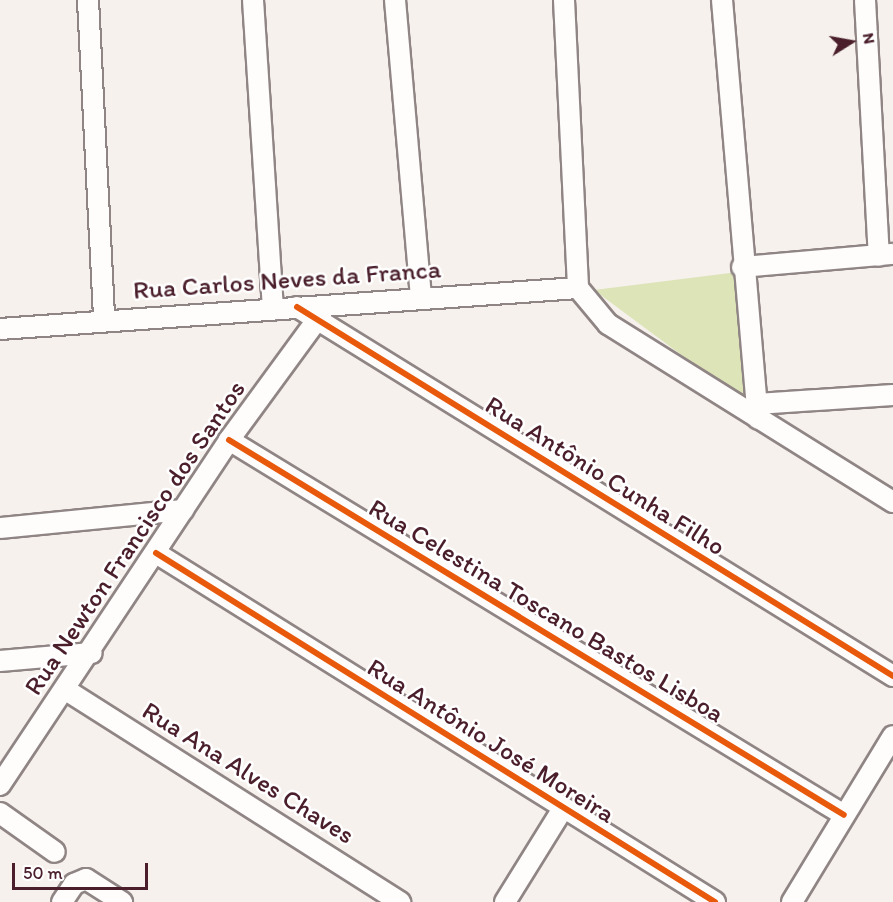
<!DOCTYPE html>
<html>
<head>
<meta charset="utf-8">
<style>
  body { margin:0 }
  #map { position:relative; width:893px; height:902px; overflow:hidden; background:#f6f1ec; font-family:Itim,sans-serif }
  div>[style] { position:absolute }
  .green>* { inset:0; background:#dce4b8 }
  .roads { filter:drop-shadow(2px 0 #908585) drop-shadow(-2px 0 #908585) drop-shadow(0 2px #908585) drop-shadow(0 -2px #908585) }
  .minor>* { height:20px; margin:-10px; padding:0 10px; transform-origin:10px; border-radius:10px; background:#fefdfc }
  .cycleway>* { height:6px; margin:-3px; padding:0 3px; transform-origin:3px; border-radius:3px; background:#e8590c }
  span { translate:-50% -50%; white-space:nowrap; text-align:center; line-height:1.15; -webkit-text-stroke:5px #fff; paint-order:stroke }
  .street-label { font-size:26px; color:#4a1f2b }
  .north { position:absolute; left:821px; top:12px; width:60px; height:60px; -webkit-text-stroke:4px #fff; paint-order:stroke; rotate:79deg; font-size:16px; font-weight:700; line-height:24px; text-align:center; color:#4a1f2b }
  .north::after { content:''; display:block; margin:auto; width:21px; height:27px; background:#4a1f2b; clip-path:polygon(50% 0,100% 100%,50% 72%,0 100%) }
  .scale { position:absolute; left:12px; top:863px; width:136px; height:27px; box-sizing:border-box; border:3px solid #4a1f2b; border-top:0; padding-left:8px; font-size:18px; line-height:21px; white-space:nowrap; color:#4a1f2b; -webkit-text-stroke:4px #fff; paint-order:stroke }
</style>
</head>
<body>
<div id="map">
  <div class="green">
    <i style="clip-path:polygon(738px 272px,746px 403px,594px 290px)"></i>
  </div>
  <div class="roads">
    <div class="minor">
      <i style="left:88px;top:0;width:319px;rotate:87.1deg"></i>
      <i style="left:253px;top:0;width:310px;rotate:86.3deg"></i>
      <i style="left:395px;top:0;width:299px;rotate:85deg"></i>
      <i style="left:564px;top:0;width:288px;rotate:87.2deg"></i>
      <i style="left:722px;top:0;width:420px;rotate:85.1deg"></i>
      <i style="left:865px;top:0;width:256px;rotate:86.9deg"></i>
      <i style="left:742px;top:267px;width:151px;rotate:-5deg"></i>
      <i style="left:578px;top:288px;width:47px;rotate:50.2deg"></i>
      <i style="left:608px;top:324px;width:336px;rotate:32deg"></i>
      <i style="left:297px;top:307px;width:701px;rotate:31.76deg"></i>
      <i style="left:0;top:329px;width:579px;rotate:-4.06deg"></i>
      <i style="left:757px;top:404px;width:136px;rotate:-3.8deg"></i>
      <i style="left:229px;top:440px;width:720px;rotate:31.37deg"></i>
      <i style="left:0;top:528px;width:184px;rotate:-5.6deg"></i>
      <i style="left:156px;top:553px;width:659px;rotate:31.98deg"></i>
      <i style="left:0;top:661px;width:92px;rotate:-5deg"></i>
      <i style="left:66px;top:690px;width:396px;rotate:32.4deg"></i>
      <i style="left:0;top:785px;width:414px;rotate:-56.4deg"></i>
      <i style="left:229px;top:440px;width:147px;rotate:-53.8deg"></i>
      <i style="left:0;top:813px;width:67px;rotate:35.3deg"></i>
      <i style="left:62px;top:902px;width:22px;rotate:-56deg"></i>
      <i style="left:74px;top:884px;width:13px;rotate:-23deg"></i>
      <i style="left:86px;top:879px;width:43px;rotate:32.6deg"></i>
      <i style="left:505px;top:902px;width:108px;rotate:-58.2deg"></i>
      <i style="left:792px;top:902px;width:194px;rotate:-58.7deg"></i>
    </div>
  </div>
  <div class="cycleway">
    <i style="left:297px;top:307px;width:701px;rotate:31.76deg"></i>
    <i style="left:229px;top:440px;width:720px;rotate:31.37deg"></i>
    <i style="left:156px;top:553px;width:659px;rotate:31.98deg"></i>
  </div>
  <div class="street-label">
    <span style="left:287px;top:280px;rotate:-4deg">Rua Carlos Neves da Franca</span>
    <span style="left:605px;top:476px;rotate:32deg">Rua Antônio Cunha Filho</span>
    <span style="left:135px;top:538px;rotate:-56deg">Rua Newton Francisco dos Santos</span>
    <span style="left:546px;top:611px;rotate:31deg">Rua Celestina Toscano Bastos Lisboa</span>
    <span style="left:491px;top:741px;rotate:32deg">Rua Antônio José Moreira</span>
    <span style="left:248px;top:773px;rotate:32deg">Rua Ana Alves Chaves</span>
  </div>
  <div class="north">N</div>
  <div class="scale">50 m</div>
</div>
</body>
</html>
